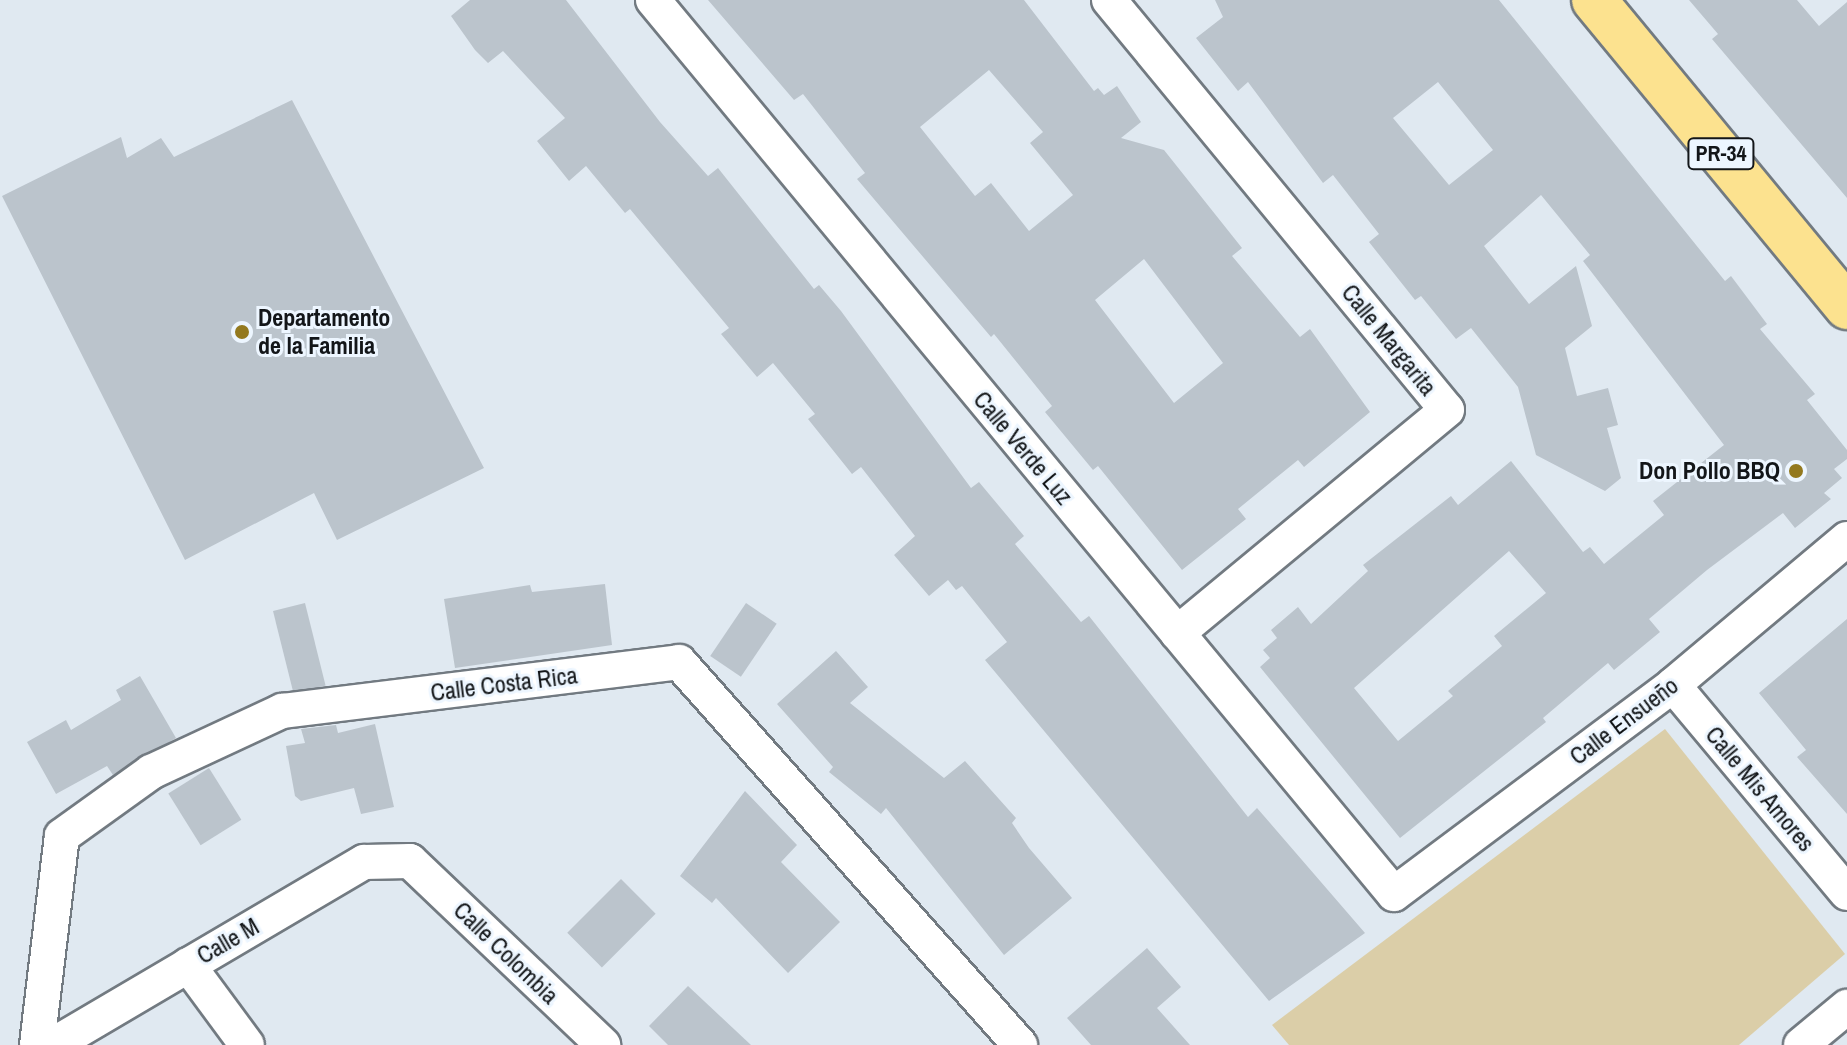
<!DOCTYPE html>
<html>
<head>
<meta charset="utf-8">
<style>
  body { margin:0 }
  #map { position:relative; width:1847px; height:1045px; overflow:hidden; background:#e0e9f1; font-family:"Archivo Narrow",sans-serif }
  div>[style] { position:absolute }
  .green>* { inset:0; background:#dbcea8 }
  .building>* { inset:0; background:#bbc4cc; transform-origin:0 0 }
  .roads { filter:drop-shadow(2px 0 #727a81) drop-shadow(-2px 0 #727a81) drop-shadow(0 2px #727a81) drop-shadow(0 -2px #727a81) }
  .street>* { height:34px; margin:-17px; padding:0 17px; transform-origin:17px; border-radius:17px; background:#fff }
  .primary>* { height:44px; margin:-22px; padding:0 22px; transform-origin:22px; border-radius:22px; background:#fce28f }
  .dots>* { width:22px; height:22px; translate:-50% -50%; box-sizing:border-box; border:4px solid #edf6ff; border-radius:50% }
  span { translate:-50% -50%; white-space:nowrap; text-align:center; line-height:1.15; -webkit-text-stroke:6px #edf6ff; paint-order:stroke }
  .shield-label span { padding:2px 6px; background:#edf6ff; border:2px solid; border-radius:6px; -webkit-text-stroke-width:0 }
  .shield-label { font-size:22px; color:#131619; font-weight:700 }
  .poi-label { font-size:24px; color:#131619; font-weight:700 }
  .left { translate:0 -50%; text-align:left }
  .right { translate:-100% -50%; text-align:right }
  .street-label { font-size:24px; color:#131619 }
</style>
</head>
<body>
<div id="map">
  <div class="green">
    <i style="clip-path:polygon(1665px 729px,1845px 954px,1739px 1045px,1289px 1045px,1272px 1025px)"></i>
  </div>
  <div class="building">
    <i style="clip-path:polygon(470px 0,566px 0,660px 122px,708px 176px,718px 168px,814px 289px,819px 285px,841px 311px,971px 488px,979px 482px,1024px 536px,1015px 544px,1081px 622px,1089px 616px,1248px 817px,1257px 808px,1365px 933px,1269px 1001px,985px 660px,1007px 642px,962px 586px,956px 590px,948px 580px,929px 596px,894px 555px,915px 536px,861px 467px,852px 474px,808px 419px,815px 414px,773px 363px,757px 377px,721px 334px,729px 328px,630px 209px,625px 213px,586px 166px,569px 181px,537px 141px,565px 118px,503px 51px,488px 63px,475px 50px,451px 16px)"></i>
    <i style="clip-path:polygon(evenodd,708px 0,1024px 0,1094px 91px,1098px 88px,1104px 95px,1117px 86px,1141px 122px,1121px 138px,1164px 150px,1242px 248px,1232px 256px,1300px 337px,1310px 329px,1370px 412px,1304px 467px,1298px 460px,1238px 509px,1246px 519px,1182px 570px,1098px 466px,1093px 470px,1045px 412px,1052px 406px,994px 334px,991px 337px,857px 179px,865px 173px,803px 94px,794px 100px,708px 0,989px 70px,1043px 132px,1030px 143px,1073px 195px,1029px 231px,991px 183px,975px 196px,920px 127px,989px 70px,708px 0,1144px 259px,1223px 363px,1174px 403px,1095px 300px,1144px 259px)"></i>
    <i style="clip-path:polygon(evenodd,1215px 0,1499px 0,1725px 281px,1731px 276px,1767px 324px,1760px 329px,1815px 394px,1807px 400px,1847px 450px,1847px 459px,1834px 469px,1842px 478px,1824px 493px,1831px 499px,1795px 528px,1783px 513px,1707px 570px,1649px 619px,1660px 632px,1614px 670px,1608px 663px,1543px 718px,1546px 722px,1400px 838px,1260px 667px,1270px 658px,1263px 650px,1277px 638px,1271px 630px,1298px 607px,1311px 624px,1368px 571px,1363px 565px,1451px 496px,1458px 505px,1511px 461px,1583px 552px,1590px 547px,1604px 564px,1664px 515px,1653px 501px,1724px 445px,1583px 261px,1590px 255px,1541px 195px,1484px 246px,1529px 304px,1576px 266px,1592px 326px,1565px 348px,1577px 396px,1608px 388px,1618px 425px,1607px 428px,1621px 478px,1605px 491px,1536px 455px,1518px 387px,1471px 328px,1456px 339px,1421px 296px,1415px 300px,1369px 242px,1379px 234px,1333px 175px,1323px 183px,1248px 82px,1238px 91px,1196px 38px,1223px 17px,1215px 0,1438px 82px,1493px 150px,1449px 185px,1393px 118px,1438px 82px,1215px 0,1509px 551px,1546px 593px,1494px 636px,1502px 646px,1448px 691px,1453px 696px,1398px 741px,1354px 688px,1509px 551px)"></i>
    <i style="clip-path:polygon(1689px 0,1797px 0,1819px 26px,1847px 2px,1847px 198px,1712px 39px,1718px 34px)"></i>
    <i style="clip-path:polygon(292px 100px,484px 468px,337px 540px,314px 493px,185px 560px,2px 196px,121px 137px,127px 158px,161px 138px,174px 157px)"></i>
    <i style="clip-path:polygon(605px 584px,612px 645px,455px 668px,444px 599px,530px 585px,532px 592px)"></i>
    <i style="left:305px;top:603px;width:85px;height:33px;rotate:76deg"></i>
    <i style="left:746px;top:603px;width:37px;height:64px;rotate:34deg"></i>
    <i style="clip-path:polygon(1847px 619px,1847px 814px,1797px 757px,1806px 750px,1759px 693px)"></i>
    <i style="clip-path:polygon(836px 651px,868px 687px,850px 703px,944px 778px,965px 761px,1016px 818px,1012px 823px,1029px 848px,1072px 898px,1004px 955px,886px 808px,881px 814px,829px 772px,833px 767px,777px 704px)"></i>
    <i style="clip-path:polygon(140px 676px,176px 738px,113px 775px,107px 766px,56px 794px,27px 742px,66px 720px,71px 730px,121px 700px,116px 690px)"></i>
    <i style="clip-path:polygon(375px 724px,394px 807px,361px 814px,354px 788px,301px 801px,295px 796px,286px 746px,305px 743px,301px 729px,336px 725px,338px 733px)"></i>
    <i style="left:209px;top:768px;width:61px;height:48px;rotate:58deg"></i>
    <i style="clip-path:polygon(745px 791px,797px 845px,781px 862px,840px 922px,788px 973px,716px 898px,712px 903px,680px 876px)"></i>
    <i style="left:621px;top:879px;width:49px;height:76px;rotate:45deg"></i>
    <i style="clip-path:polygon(1147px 948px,1181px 987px,1157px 1008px,1190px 1045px,1091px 1045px,1067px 1018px)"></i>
    <i style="clip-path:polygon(688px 986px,751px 1045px,668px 1045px,649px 1026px)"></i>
  </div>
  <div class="roads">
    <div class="street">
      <i style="left:653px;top:0;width:1161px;rotate:50.35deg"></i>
      <i style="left:1394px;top:894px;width:349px;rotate:-36.8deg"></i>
      <i style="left:1673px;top:685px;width:227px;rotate:-40deg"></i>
      <i style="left:1109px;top:0;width:531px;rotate:50.5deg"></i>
      <i style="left:1447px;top:410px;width:350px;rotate:140.4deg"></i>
      <i style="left:1673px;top:685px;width:271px;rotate:50.1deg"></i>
      <i style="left:188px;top:965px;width:99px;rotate:53.6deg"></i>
      <i style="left:37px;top:1045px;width:210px;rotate:-83.2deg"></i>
      <i style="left:62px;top:836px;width:110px;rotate:-35.7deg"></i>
      <i style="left:151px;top:772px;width:145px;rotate:-25deg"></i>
      <i style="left:282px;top:711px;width:400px;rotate:-7deg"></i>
      <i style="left:679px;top:662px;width:513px;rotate:48.32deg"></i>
      <i style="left:53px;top:1045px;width:361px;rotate:-30.5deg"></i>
      <i style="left:364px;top:862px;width:46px;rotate:-1.2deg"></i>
      <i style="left:410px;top:861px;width:267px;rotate:43.6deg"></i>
      <i style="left:1801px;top:1045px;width:60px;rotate:-39.6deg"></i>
    </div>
    <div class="primary">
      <i style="left:1594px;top:0;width:398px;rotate:50.5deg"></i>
    </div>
  </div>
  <div class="dots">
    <i style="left:242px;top:332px;background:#93791f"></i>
    <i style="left:1796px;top:471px;background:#93791f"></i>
  </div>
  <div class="shield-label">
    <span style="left:1721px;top:154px">PR-34</span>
  </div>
  <div class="poi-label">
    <span class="left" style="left:258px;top:332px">Departamento<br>de la Familia</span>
    <span class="right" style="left:1780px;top:471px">Don Pollo BBQ</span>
  </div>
  <div class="street-label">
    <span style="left:1389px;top:340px;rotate:51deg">Calle Margarita</span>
    <span style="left:1023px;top:448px;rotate:50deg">Calle Verde Luz</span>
    <span style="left:504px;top:684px;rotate:-7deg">Calle Costa Rica</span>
    <span style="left:1624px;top:721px;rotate:-37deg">Calle Ensueño</span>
    <span style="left:1760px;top:789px;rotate:50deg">Calle Mis Amores</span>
    <span style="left:228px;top:941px;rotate:-30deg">Calle M</span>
    <span style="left:506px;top:953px;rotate:44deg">Calle Colombia</span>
  </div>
</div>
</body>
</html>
